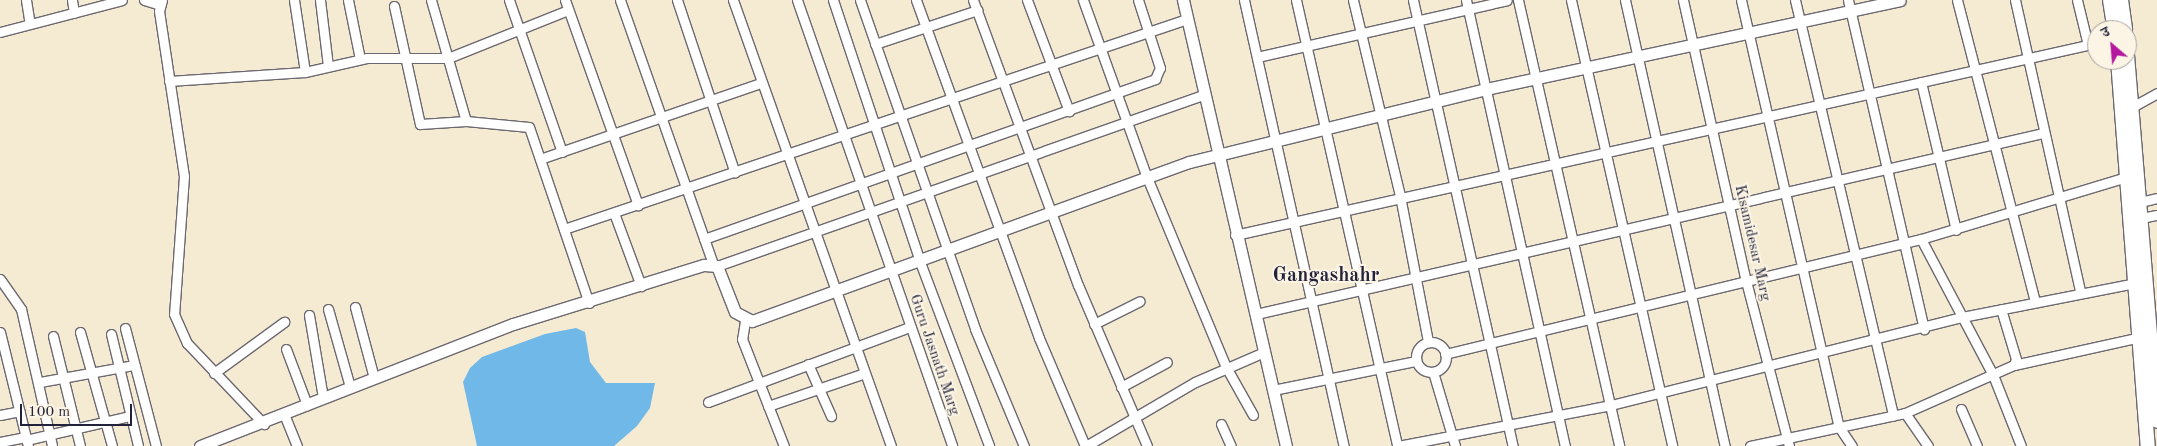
<!DOCTYPE html>
<html>
<head>
<meta charset="utf-8">
<style>
  body { margin:0 }
  #map { position:relative; width:2157px; height:446px; overflow:hidden; background:#f5ebd3; font-family:"Old Standard TT","Noto Serif Devanagari",serif }
  div>[style] { position:absolute }
  .water>* { inset:0; background:#70b8e8 }
  .roads { filter:drop-shadow(1px 0 #6c6870) drop-shadow(-1px 0 #6c6870) drop-shadow(0 1px #6c6870) drop-shadow(0 -1px #6c6870) }
  .minor>* { height:9px; margin:-4.5px; padding:0 4.5px; transform-origin:4.5px; border-radius:4.5px; background:#fff }
  .minor>.ring { margin:-4.5px; padding:0; box-sizing:content-box; background:none; border:9px solid #fff; border-radius:50% }
  .tertiary>* { height:11px; margin:-5.5px; padding:0 5.5px; transform-origin:5.5px; border-radius:5.5px; background:#fff }
  .primary>* { height:14px; margin:-7px; padding:0 7px; transform-origin:7px; border-radius:7px; background:#fff }
  span { translate:-50% -50%; white-space:nowrap; text-align:center; line-height:1.15; -webkit-text-stroke:4px #fcf5e5; paint-order:stroke }
  .street-label { font-size:15px; color:#22223b }
  .district-label { font-size:20px; color:#22223b; font-weight:700 }
  .north { position:absolute; left:2087px; top:20px; width:50px; height:50px; box-sizing:border-box; background:#fcf5e5; border:1px solid #a5a1a1; border-radius:50%; rotate:333deg; font-size:14px; font-weight:700; line-height:20px; text-align:center; color:#22223b }
  .north::after { content:''; display:block; margin:auto; width:18px; height:22px; background:#b5179e; clip-path:polygon(50% 0,100% 100%,50% 72%,0 100%) }
  .scale { position:absolute; left:20px; top:404px; width:112px; height:22px; box-sizing:border-box; border:2px solid #22223b; border-top:0; padding-left:6px; font-size:15px; line-height:18px; white-space:nowrap; color:#22223b; -webkit-text-stroke:4px #fcf5e5; paint-order:stroke }
</style>
</head>
<body>
<div id="map">
  <div class="water">
    <i style="clip-path:polygon(576px 328px,585px 332px,590px 362px,606px 383px,655px 383px,650px 408px,637px 426px,614px 446px,477px 446px,463px 382px,470px 368px,482px 357px,545px 334px)"></i>
  </div>
  <div class="roads">
    <div class="minor">
      <i style="left:26px;top:0;width:24px;rotate:81deg"></i>
      <i style="left:72px;top:0;width:13px;rotate:81deg"></i>
      <i style="left:144px;top:0;width:17px;rotate:17deg"></i>
      <i style="left:162px;top:0;width:11px;rotate:105deg"></i>
      <i style="left:159px;top:11px;width:167px;rotate:81.4deg"></i>
      <i style="left:184px;top:176px;width:138px;rotate:94.1deg"></i>
      <i style="left:174px;top:314px;width:32px;rotate:66deg"></i>
      <i style="left:187px;top:343px;width:112px;rotate:46.5deg"></i>
      <i style="left:294px;top:0;width:73px;rotate:81.3deg"></i>
      <i style="left:320px;top:0;width:66px;rotate:83.1deg"></i>
      <i style="left:348px;top:0;width:60px;rotate:78.5deg"></i>
      <i style="left:431px;top:0;width:126px;rotate:73.9deg"></i>
      <i style="left:509px;top:0;width:161px;rotate:70.8deg"></i>
      <i style="left:565px;top:0;width:218px;rotate:70.4deg"></i>
      <i style="left:620px;top:0;width:280px;rotate:70.6deg"></i>
      <i style="left:677px;top:0;width:182px;rotate:71.5deg"></i>
      <i style="left:733px;top:0;width:473px;rotate:70.5deg"></i>
      <i style="left:797px;top:0;width:472px;rotate:70.8deg"></i>
      <i style="left:833px;top:0;width:276px;rotate:71.6deg"></i>
      <i style="left:920px;top:262px;width:197px;rotate:69.4deg"></i>
      <i style="left:860px;top:0;width:349px;rotate:70.7deg"></i>
      <i style="left:975px;top:329px;width:127px;rotate:67.3deg"></i>
      <i style="left:916px;top:0;width:360px;rotate:70deg"></i>
      <i style="left:1039px;top:338px;width:117px;rotate:66.9deg"></i>
      <i style="left:973px;top:0;width:304px;rotate:69.8deg"></i>
      <i style="left:1078px;top:285px;width:175px;rotate:66.8deg"></i>
      <i style="left:1027px;top:0;width:119px;rotate:69.3deg"></i>
      <i style="left:1083px;top:0;width:186px;rotate:70.2deg"></i>
      <i style="left:1146px;top:175px;width:208px;rotate:67.4deg"></i>
      <i style="left:1226px;top:367px;width:55px;rotate:60.6deg"></i>
      <i style="left:1244px;top:0;width:457px;rotate:77.4deg"></i>
      <i style="left:1296px;top:0;width:457px;rotate:77.2deg"></i>
      <i style="left:1353px;top:0;width:202px;rotate:76.5deg"></i>
      <i style="left:1400px;top:196px;width:149px;rotate:79.1deg"></i>
      <i style="left:1413px;top:0;width:457px;rotate:77.4deg"></i>
      <i style="left:1466px;top:0;width:457px;rotate:77.5deg"></i>
      <i style="left:1518px;top:0;width:457px;rotate:77.2deg"></i>
      <i style="left:1571px;top:0;width:457px;rotate:77.2deg"></i>
      <i style="left:1625px;top:0;width:457px;rotate:77.4deg"></i>
      <i style="left:1683px;top:0;width:288px;rotate:77.4deg"></i>
      <i style="left:1746px;top:281px;width:171px;rotate:75.4deg"></i>
      <i style="left:1741px;top:0;width:438px;rotate:77.1deg"></i>
      <i style="left:1839px;top:427px;width:23px;rotate:56deg"></i>
      <i style="left:1795px;top:0;width:427px;rotate:76.7deg"></i>
      <i style="left:1848px;top:0;width:338px;rotate:77deg"></i>
      <i style="left:1957px;top:0;width:311px;rotate:75.5deg"></i>
      <i style="left:2015px;top:0;width:298px;rotate:77.4deg"></i>
      <i style="left:2077px;top:0;width:46px;rotate:76.3deg"></i>
      <i style="left:394px;top:6px;width:121px;rotate:77.6deg"></i>
      <i style="left:420px;top:124px;width:46px;rotate:-3.7deg"></i>
      <i style="left:466px;top:121px;width:63px;rotate:5.4deg"></i>
      <i style="left:529px;top:127px;width:186px;rotate:71.2deg"></i>
      <i style="left:0;top:32px;width:126px;rotate:-14.7deg"></i>
      <i style="left:875px;top:44px;width:108px;rotate:-18.4deg"></i>
      <i style="left:1257px;top:57px;width:256px;rotate:-12.8deg"></i>
      <i style="left:169px;top:81px;width:136px;rotate:-3.8deg"></i>
      <i style="left:305px;top:72px;width:64px;rotate:-12.7deg"></i>
      <i style="left:367px;top:58px;width:81px"></i>
      <i style="left:448px;top:58px;width:129px;rotate:-21.8deg"></i>
      <i style="left:1921px;top:82px;width:152px;rotate:76.7deg"></i>
      <i style="left:2132px;top:107px;width:29px;rotate:-29deg"></i>
      <i style="left:540px;top:159px;width:234px;rotate:-19deg"></i>
      <i style="left:2140px;top:202px;width:17px;rotate:-13deg"></i>
      <i style="left:614px;top:213px;width:78px;rotate:69.7deg"></i>
      <i style="left:2141px;top:218px;width:16px;rotate:-11deg"></i>
      <i style="left:564px;top:229px;width:657px;rotate:-18.63deg"></i>
      <i style="left:1235px;top:235px;width:883px;rotate:-12.56deg"></i>
      <i style="left:704px;top:239px;width:479px;rotate:-19.5deg"></i>
      <i style="left:1155px;top:79px;width:12px;rotate:-66deg"></i>
      <i style="left:1160px;top:68px;width:71px;rotate:-107.9deg"></i>
      <i style="left:1921px;top:239px;width:154px;rotate:62.1deg"></i>
      <i style="left:1993px;top:375px;width:76px;rotate:68.5deg"></i>
      <i style="left:717px;top:266px;width:515px;rotate:-19.38deg"></i>
      <i style="left:0;top:279px;width:37px;rotate:55deg"></i>
      <i style="left:21px;top:309px;width:140px;rotate:77.2deg"></i>
      <i style="left:355px;top:307px;width:73px;rotate:75deg"></i>
      <i style="left:328px;top:309px;width:81px;rotate:74.2deg"></i>
      <i style="left:1256px;top:314px;width:808px;rotate:-12.95deg"></i>
      <i style="left:309px;top:315px;width:84px;rotate:80.4deg"></i>
      <i style="left:745px;top:321px;width:18px;rotate:99deg"></i>
      <i style="left:742px;top:339px;width:115px;rotate:68.6deg"></i>
      <i style="left:1094px;top:324px;width:51px;rotate:-26.6deg"></i>
      <i style="left:125px;top:328px;width:122px;rotate:75.3deg"></i>
      <i style="left:0;top:332px;width:117px;rotate:76.2deg"></i>
      <i style="left:80px;top:332px;width:118px;rotate:74.3deg"></i>
      <i style="left:111px;top:334px;width:115px;rotate:76.4deg"></i>
      <i style="left:53px;top:336px;width:113px;rotate:76.2deg"></i>
      <i class="ring" style="left:1416px;top:342px;width:21px;height:21px"></i>
      <i style="left:286px;top:349px;width:60px;rotate:69.4deg"></i>
      <i style="left:1445px;top:354px;width:490px;rotate:-13.6deg"></i>
      <i style="left:1921px;top:239px;width:215px;rotate:-16.8deg"></i>
      <i style="left:808px;top:364px;width:57px;rotate:66.1deg"></i>
      <i style="left:2014px;top:365px;width:129px;rotate:-12.5deg"></i>
      <i style="left:1433px;top:372px;width:77px;rotate:73.4deg"></i>
      <i style="left:214px;top:373px;width:87px;rotate:-36.1deg"></i>
      <i style="left:40px;top:382px;width:96px;rotate:-10.3deg"></i>
      <i style="left:1121px;top:387px;width:52px;rotate:-28.5deg"></i>
      <i style="left:1273px;top:390px;width:146px;rotate:-11.5deg"></i>
      <i style="left:708px;top:402px;width:215px;rotate:-20.4deg"></i>
      <i style="left:768px;top:406px;width:102px;rotate:-18.8deg"></i>
      <i style="left:1961px;top:409px;width:40px;rotate:66.6deg"></i>
      <i style="left:1905px;top:413px;width:40px;rotate:55.1deg"></i>
      <i style="left:284px;top:414px;width:35px;rotate:68deg"></i>
      <i style="left:0;top:415px;width:20px;rotate:-11deg"></i>
      <i style="left:1221px;top:424px;width:24px;rotate:66deg"></i>
      <i style="left:26px;top:440px;width:107px;rotate:-13deg"></i>
      <i style="left:0;top:442px;width:26px;rotate:-11deg"></i>
      <i style="left:1086px;top:446px;width:126px;rotate:-30.4deg"></i>
      <i style="left:1195px;top:382px;width:75px;rotate:-23.5deg"></i>
      <i style="left:1398px;top:446px;width:217px;rotate:-10.9deg"></i>
      <i style="left:1611px;top:405px;width:362px;rotate:-14.1deg"></i>
      <i style="left:1962px;top:317px;width:176px;rotate:-11.1deg"></i>
      <i style="left:1750px;top:446px;width:158px;rotate:-12deg"></i>
      <i style="left:1905px;top:413px;width:119px;rotate:-23.8deg"></i>
      <i style="left:2014px;top:365px;width:6px;rotate:-72deg"></i>
      <i style="left:2016px;top:359px;width:52px;rotate:-106.7deg"></i>
    </div>
    <div class="tertiary">
      <i style="left:1183px;top:0;width:458px;rotate:77deg"></i>
      <i style="left:200px;top:446px;width:336px;rotate:-21.3deg"></i>
      <i style="left:513px;top:324px;width:200px;rotate:-17.2deg"></i>
      <i style="left:704px;top:265px;width:13px;rotate:4deg"></i>
      <i style="left:717px;top:266px;width:49px;rotate:68.6deg"></i>
      <i style="left:735px;top:312px;width:19px;rotate:28deg"></i>
      <i style="left:752px;top:321px;width:465px;rotate:-20deg"></i>
      <i style="left:1189px;top:162px;width:306px;rotate:-13.8deg"></i>
      <i style="left:1486px;top:89px;width:423px;rotate:-12.1deg"></i>
    </div>
    <div class="primary">
      <i style="left:2110px;top:0;width:30px;rotate:81deg"></i>
      <i style="left:2121px;top:0;width:30px;rotate:82deg"></i>
      <i style="left:2127px;top:55px;width:367px;rotate:85.3deg"></i>
      <i style="left:2118px;top:60px;width:387px;rotate:85.6deg"></i>
    </div>
  </div>
  <div class="street-label">
    <span style="left:1752px;top:243px;rotate:77deg">Kisamidesar Marg</span>
    <span style="left:934px;top:355px;rotate:71deg">Guru Jasnath Marg</span>
  </div>
  <div class="district-label">
    <span style="left:1326px;top:276px">Gangashahr</span>
  </div>
  <div class="north">उ</div>
  <div class="scale">100 m</div>
</div>
</body>
</html>
